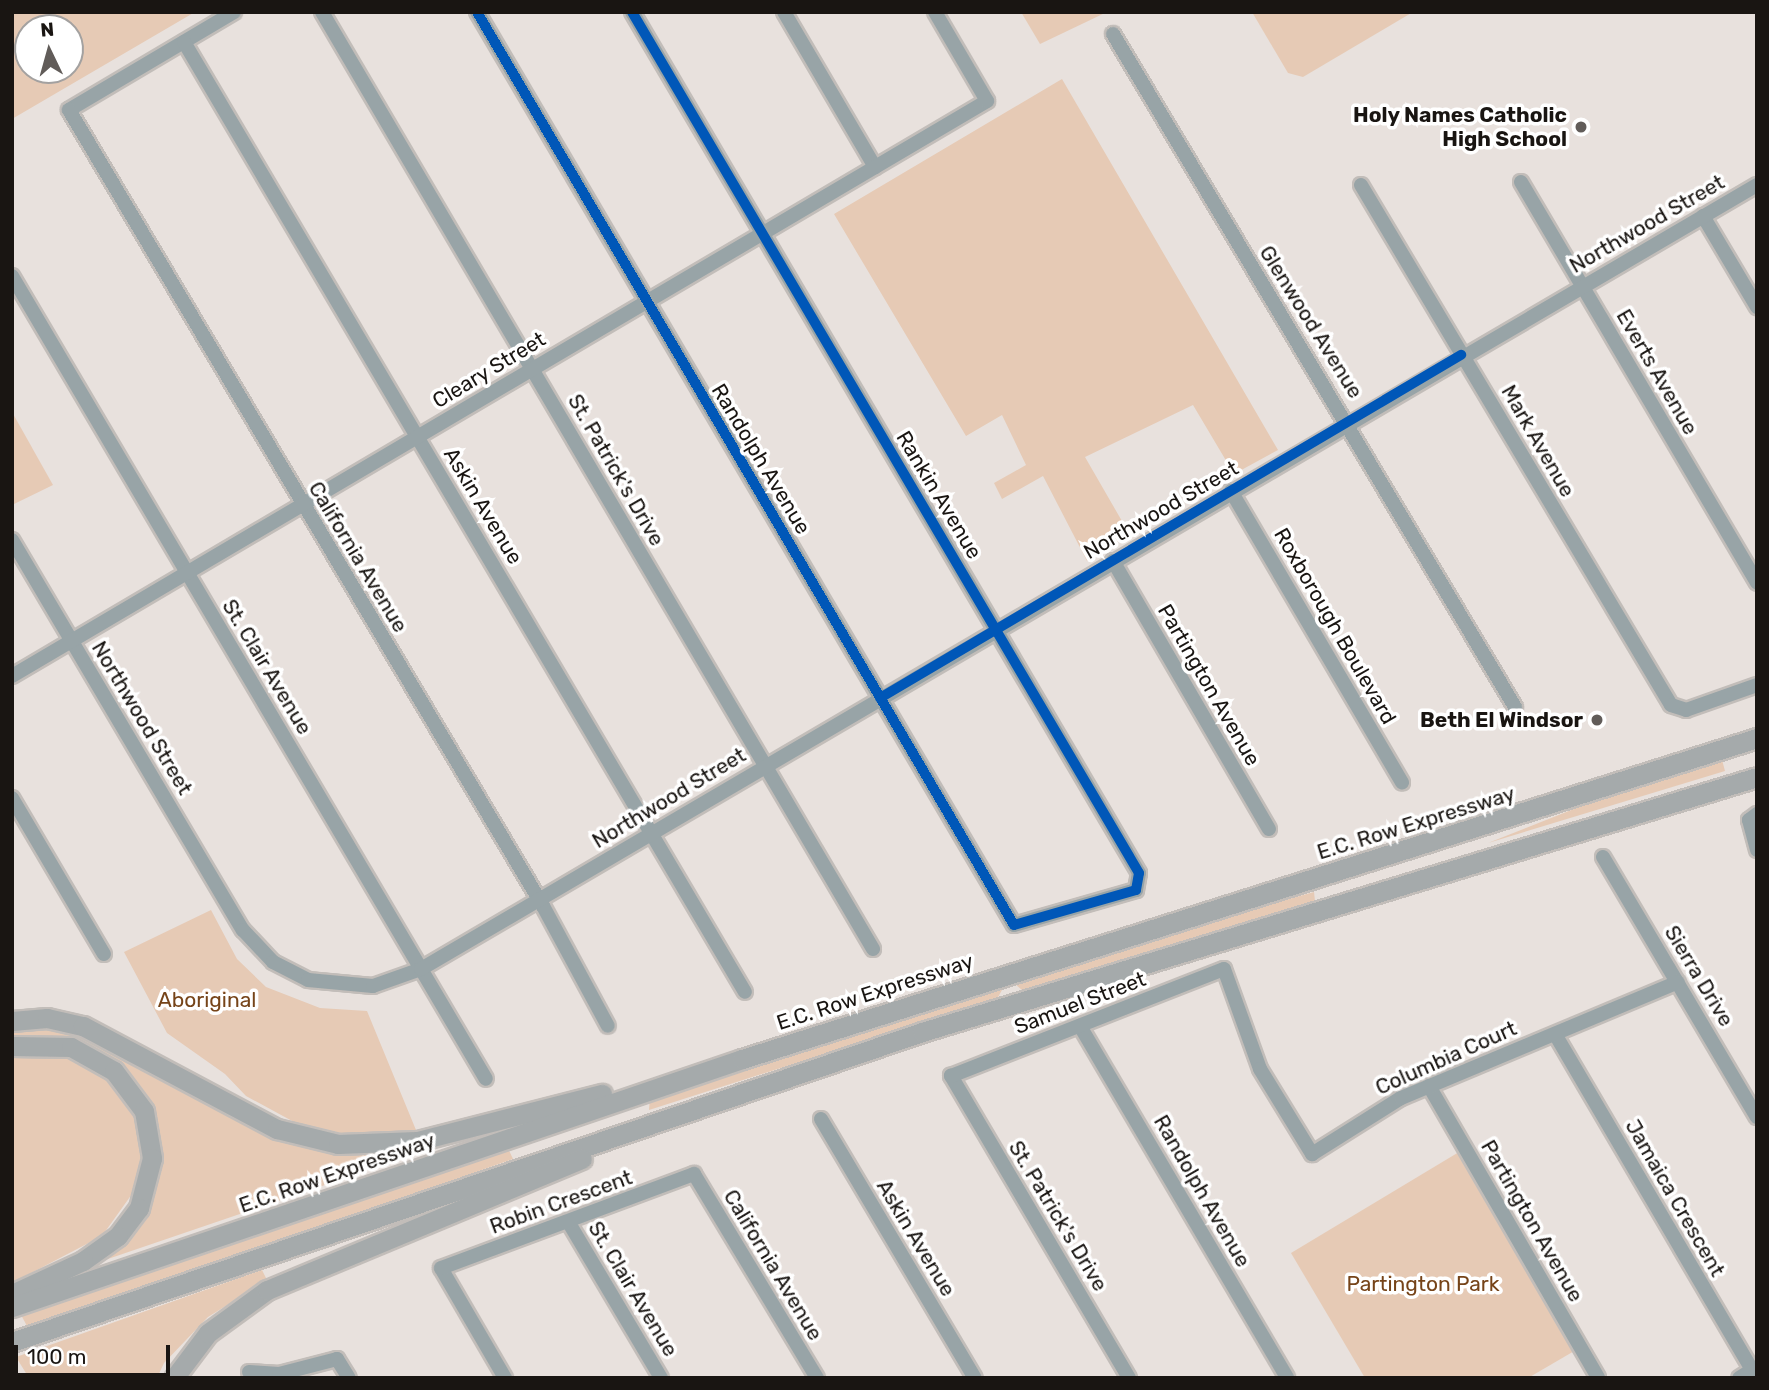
<!DOCTYPE html>
<html>
<head>
<meta charset="utf-8">
<style>
  body { margin:0 }
  #map { position:relative; width:1769px; height:1390px; overflow:hidden; background:#e8e1dd; font-family:Rubik,sans-serif }
  div>[style] { position:absolute }
  .green>* { inset:0; background:#e6cab5 }
  .roads { filter:drop-shadow(2px 0 #c2bdb9) drop-shadow(-2px 0 #c2bdb9) drop-shadow(0 2px #c2bdb9) drop-shadow(0 -2px #c2bdb9) }
  .minor>* { height:14px; margin:-7px; padding:0 7px; transform-origin:7px; border-radius:7px; background:#98a4a7 }
  .highway>* { height:19px; margin:-9.5px; padding:0 9.5px; transform-origin:9.5px; border-radius:9.5px; background:#a5aaab }
  .cycleway>* { height:10px; margin:-5px; padding:0 5px; transform-origin:5px; border-radius:5px; background:#0057b8 }
  .dots>* { width:19px; height:19px; translate:-50% -50%; box-sizing:border-box; border:4px solid #fff; border-radius:50% }
  span { translate:-50% -50%; white-space:nowrap; text-align:center; line-height:1.15; -webkit-text-stroke:7px #fff; paint-order:stroke }
  .poi-label { font-size:21px; color:#191512; font-weight:700 }
  .right { translate:-100% -50%; text-align:right }
  .street-label { font-size:21px; color:#191512 }
  .park-label { font-size:21px; color:#764419 }
  .frame { position:absolute; inset:0; border:14px solid #191512; pointer-events:none }
  .north { position:absolute; left:14px; top:14px; width:70px; height:70px; box-sizing:border-box; background:#fff; border:2px solid #a3a1a0; border-radius:50%; rotate:355deg; font-size:19px; font-weight:700; line-height:28px; text-align:center; color:#191512 }
  .north::after { content:''; display:block; margin:auto; width:24px; height:32px; background:#615c59; clip-path:polygon(50% 0,100% 100%,50% 72%,0 100%) }
  .scale { position:absolute; left:14px; top:1345px; width:156px; height:32px; box-sizing:border-box; border:4px solid #191512; border-top:0; padding-left:9px; font-size:21px; line-height:24px; white-space:nowrap; color:#191512; -webkit-text-stroke:5px #fff; paint-order:stroke }
</style>
</head>
<body>
<div id="map">
  <div class="green">
    <i style="clip-path:polygon(evenodd,12px 12px,195px 12px,12px 119px,12px 12px,28px 28px,70px 28px,70px 70px,28px 70px,28px 28px)"></i>
    <i style="clip-path:polygon(1021px 12px,1107px 12px,1040px 44px)"></i>
    <i style="clip-path:polygon(1252px 12px,1413px 12px,1303px 77px,1288px 73px)"></i>
    <i style="clip-path:polygon(1062px 79px,1278px 450px,1234px 474px,1193px 405px,1085px 457px,1130px 535px,1087px 561px,1043px 476px,1002px 499px,994px 483px,1026px 465px,1002px 415px,966px 436px,834px 214px)"></i>
    <i style="clip-path:polygon(12px 412px,53px 485px,12px 505px)"></i>
    <i style="clip-path:polygon(1721px 756px,1725px 771px,1488px 843px,1647px 780px)"></i>
    <i style="clip-path:polygon(1314px 892px,1315px 901px,1023px 991px,1013px 982px,1112px 948px)"></i>
    <i style="clip-path:polygon(211px 910px,237px 959px,266px 987px,320px 1008px,367px 1011px,416px 1130px,349px 1135px,294px 1122px,246px 1096px,225px 1074px,167px 1033px,124px 952px)"></i>
    <i style="clip-path:polygon(996px 982px,1002px 990px,997px 999px,649px 1110px,650px 1096px)"></i>
    <i style="clip-path:polygon(55px 1026px,91px 1036px,266px 1131px,443px 1140px,442px 1145px,99px 1262px,141px 1216px,147px 1107px,72px 1041px,12px 1039px,12px 1027px)"></i>
    <i style="clip-path:polygon(12px 1051px,70px 1053px,96px 1066px,115px 1084px,134px 1117px,141px 1151px,137px 1187px,102px 1236px,12px 1283px)"></i>
    <i style="clip-path:polygon(506px 1144px,513px 1159px,341px 1220px,27px 1326px,20px 1313px)"></i>
    <i style="clip-path:polygon(1459px 1152px,1576px 1350px,1528px 1378px,1365px 1378px,1291px 1253px)"></i>
    <i style="clip-path:polygon(262px 1270px,267px 1280px,208px 1317px,164px 1363px,157px 1378px,29px 1378px,16px 1357px)"></i>
  </div>
  <div class="roads">
    <div class="minor">
      <i style="left:234px;top:12px;width:192px;rotate:149.3deg"></i>
      <i style="left:69px;top:110px;width:926px;rotate:59.23deg"></i>
      <i style="left:543px;top:906px;width:136px;rotate:61.6deg"></i>
      <i style="left:322px;top:12px;width:1087px;rotate:59.54deg"></i>
      <i style="left:477px;top:12px;width:1059px;rotate:59.54deg"></i>
      <i style="left:1014px;top:925px;width:127px;rotate:-16deg"></i>
      <i style="left:1136px;top:890px;width:17px;rotate:-80deg"></i>
      <i style="left:1139px;top:873px;width:999px;rotate:-120.49deg"></i>
      <i style="left:784px;top:12px;width:180px;rotate:59.6deg"></i>
      <i style="left:1113px;top:34px;width:784px;rotate:59.15deg"></i>
      <i style="left:184px;top:42px;width:1103px;rotate:59.44deg"></i>
      <i style="left:1521px;top:182px;width:465px;rotate:59.5deg"></i>
      <i style="left:1361px;top:185px;width:605px;rotate:59.2deg"></i>
      <i style="left:1671px;top:705px;width:16px;rotate:18deg"></i>
      <i style="left:1686px;top:710px;width:75px;rotate:-19.4deg"></i>
      <i style="left:1703px;top:216px;width:106px;rotate:59.3deg"></i>
      <i style="left:12px;top:276px;width:932px;rotate:59.45deg"></i>
      <i style="left:1231px;top:491px;width:338px;rotate:59.6deg"></i>
      <i style="left:12px;top:540px;width:453px;rotate:59.4deg"></i>
      <i style="left:243px;top:930px;width:44px;rotate:46.8deg"></i>
      <i style="left:273px;top:962px;width:39px;rotate:27deg"></i>
      <i style="left:308px;top:980px;width:65px;rotate:5.3deg"></i>
      <i style="left:373px;top:986px;width:51px;rotate:-19.5deg"></i>
      <i style="left:421px;top:969px;width:1549px;rotate:-30.41deg"></i>
      <i style="left:1113px;top:561px;width:310px;rotate:59.8deg"></i>
      <i style="left:12px;top:676px;width:1132px;rotate:-30.53deg"></i>
      <i style="left:987px;top:101px;width:103px;rotate:-120.3deg"></i>
      <i style="left:12px;top:798px;width:181px;rotate:59.5deg"></i>
      <i style="left:1757px;top:814px;width:10px;rotate:143deg"></i>
      <i style="left:1749px;top:820px;width:31px;rotate:75deg"></i>
      <i style="left:1603px;top:857px;width:302px;rotate:59.4deg"></i>
      <i style="left:1080px;top:1026px;width:408px;rotate:59.5deg"></i>
      <i style="left:1555px;top:1034px;width:389px;rotate:59.6deg"></i>
      <i style="left:1752px;top:1370px;width:15px;rotate:148deg"></i>
      <i style="left:1429px;top:1086px;width:337px;rotate:59.9deg"></i>
      <i style="left:821px;top:1119px;width:301px;rotate:59.3deg"></i>
      <i style="left:569px;top:1223px;width:180px;rotate:59.3deg"></i>
      <i style="left:249px;top:1372px;width:30px;rotate:4deg"></i>
      <i style="left:279px;top:1374px;width:60px;rotate:-14.5deg"></i>
      <i style="left:337px;top:1359px;width:22px;rotate:58deg"></i>
      <i style="left:505px;top:1378px;width:127px;rotate:-120.2deg"></i>
      <i style="left:441px;top:1268px;width:270px;rotate:-20.4deg"></i>
      <i style="left:694px;top:1174px;width:238px;rotate:58.9deg"></i>
      <i style="left:1129px;top:1378px;width:351px;rotate:-120.5deg"></i>
      <i style="left:951px;top:1076px;width:293px;rotate:-21.4deg"></i>
      <i style="left:1224px;top:969px;width:106px;rotate:70.2deg"></i>
      <i style="left:1260px;top:1069px;width:100px;rotate:58.5deg"></i>
      <i style="left:1312px;top:1154px;width:105px;rotate:-32.2deg"></i>
      <i style="left:1401px;top:1098px;width:300px;rotate:-22.7deg"></i>
    </div>
    <div class="highway">
      <i style="left:12px;top:1021px;width:35px;rotate:-5deg"></i>
      <i style="left:47px;top:1018px;width:37px;rotate:13deg"></i>
      <i style="left:83px;top:1026px;width:220px;rotate:28deg"></i>
      <i style="left:277px;top:1129px;width:63px;rotate:13.8deg"></i>
      <i style="left:338px;top:1144px;width:79px;rotate:-2.2deg"></i>
      <i style="left:417px;top:1141px;width:191px;rotate:-14.3deg"></i>
      <i style="left:12px;top:1046px;width:59px;rotate:1deg"></i>
      <i style="left:71px;top:1047px;width:49px;rotate:29.2deg"></i>
      <i style="left:114px;top:1071px;width:50px;rotate:53.1deg"></i>
      <i style="left:144px;top:1111px;width:48px;rotate:80.3deg"></i>
      <i style="left:152px;top:1158px;width:52px;rotate:104.6deg"></i>
      <i style="left:139px;top:1208px;width:35px;rotate:127deg"></i>
      <i style="left:118px;top:1236px;width:43px;rotate:144.5deg"></i>
      <i style="left:83px;top:1261px;width:78px;rotate:155.1deg"></i>
      <i style="left:12px;top:1307px;width:771px;rotate:-18.76deg"></i>
      <i style="left:742px;top:1059px;width:1065px;rotate:-17.55deg"></i>
      <i style="left:12px;top:1342px;width:961px;rotate:-18.81deg"></i>
      <i style="left:922px;top:1032px;width:873px;rotate:-16.98deg"></i>
      <i style="left:174px;top:1378px;width:56px;rotate:-52.9deg"></i>
      <i style="left:208px;top:1333px;width:73px;rotate:-36.1deg"></i>
      <i style="left:267px;top:1290px;width:341px;rotate:-22.6deg"></i>
    </div>
  </div>
  <div class="cycleway">
    <i style="left:477px;top:12px;width:1059px;rotate:59.54deg"></i>
    <i style="left:1014px;top:925px;width:127px;rotate:-16deg"></i>
    <i style="left:1136px;top:890px;width:17px;rotate:-80deg"></i>
    <i style="left:1139px;top:873px;width:999px;rotate:-120.49deg"></i>
    <i style="left:880px;top:698px;width:675px;rotate:-30.56deg"></i>
  </div>
  <div class="dots">
    <i style="left:1581px;top:127px;background:#615c59"></i>
    <i style="left:1597px;top:720px;background:#615c59"></i>
  </div>
  <div class="poi-label">
    <span class="right" style="left:1567px;top:127px">Holy Names Catholic<br>High School</span>
    <span class="right" style="left:1583px;top:720px">Beth El Windsor</span>
  </div>
  <div class="street-label">
    <span style="left:1647px;top:224px;rotate:-30deg">Northwood Street</span>
    <span style="left:1311px;top:322px;rotate:58deg">Glenwood Avenue</span>
    <span style="left:489px;top:370px;rotate:-31deg">Cleary Street</span>
    <span style="left:1657px;top:372px;rotate:60deg">Everts Avenue</span>
    <span style="left:1538px;top:441px;rotate:60deg">Mark Avenue</span>
    <span style="left:761px;top:459px;rotate:59deg">Randolph Avenue</span>
    <span style="left:616px;top:470px;rotate:60deg">St. Patrick's Drive</span>
    <span style="left:939px;top:495px;rotate:59deg">Rankin Avenue</span>
    <span style="left:483px;top:506px;rotate:59deg">Askin Avenue</span>
    <span style="left:1161px;top:510px;rotate:-30deg">Northwood Street</span>
    <span style="left:358px;top:557px;rotate:59deg">California Avenue</span>
    <span style="left:1335px;top:626px;rotate:60deg">Roxborough Boulevard</span>
    <span style="left:267px;top:667px;rotate:59deg">St. Clair Avenue</span>
    <span style="left:1209px;top:685px;rotate:60deg">Partington Avenue</span>
    <span style="left:142px;top:718px;rotate:59deg">Northwood Street</span>
    <span style="left:669px;top:798px;rotate:-31deg">Northwood Street</span>
    <span style="left:1416px;top:823px;rotate:-17deg">E.C. Row Expressway</span>
    <span style="left:1699px;top:976px;rotate:59deg">Sierra Drive</span>
    <span style="left:875px;top:992px;rotate:-18deg">E.C. Row Expressway</span>
    <span style="left:1080px;top:1003px;rotate:-21deg">Samuel Street</span>
    <span style="left:1446px;top:1058px;rotate:-24deg">Columbia Court</span>
    <span style="left:337px;top:1173px;rotate:-19deg">E.C. Row Expressway</span>
    <span style="left:1202px;top:1191px;rotate:60deg">Randolph Avenue</span>
    <span style="left:1675px;top:1198px;rotate:60deg">Jamaica Crescent</span>
    <span style="left:561px;top:1202px;rotate:-20deg">Robin Crescent</span>
    <span style="left:1058px;top:1216px;rotate:59deg">St. Patrick's Drive</span>
    <span style="left:1532px;top:1221px;rotate:60deg">Partington Avenue</span>
    <span style="left:916px;top:1238px;rotate:59deg">Askin Avenue</span>
    <span style="left:773px;top:1265px;rotate:59deg">California Avenue</span>
    <span style="left:633px;top:1289px;rotate:59deg">St. Clair Avenue</span>
  </div>
  <div class="park-label">
    <span style="left:207px;top:1000px">Aboriginal</span>
    <span style="left:1423px;top:1284px">Partington Park</span>
  </div>
  <div class="frame"></div>
  <div class="north">N</div>
  <div class="scale">100 m</div>
</div>
</body>
</html>
